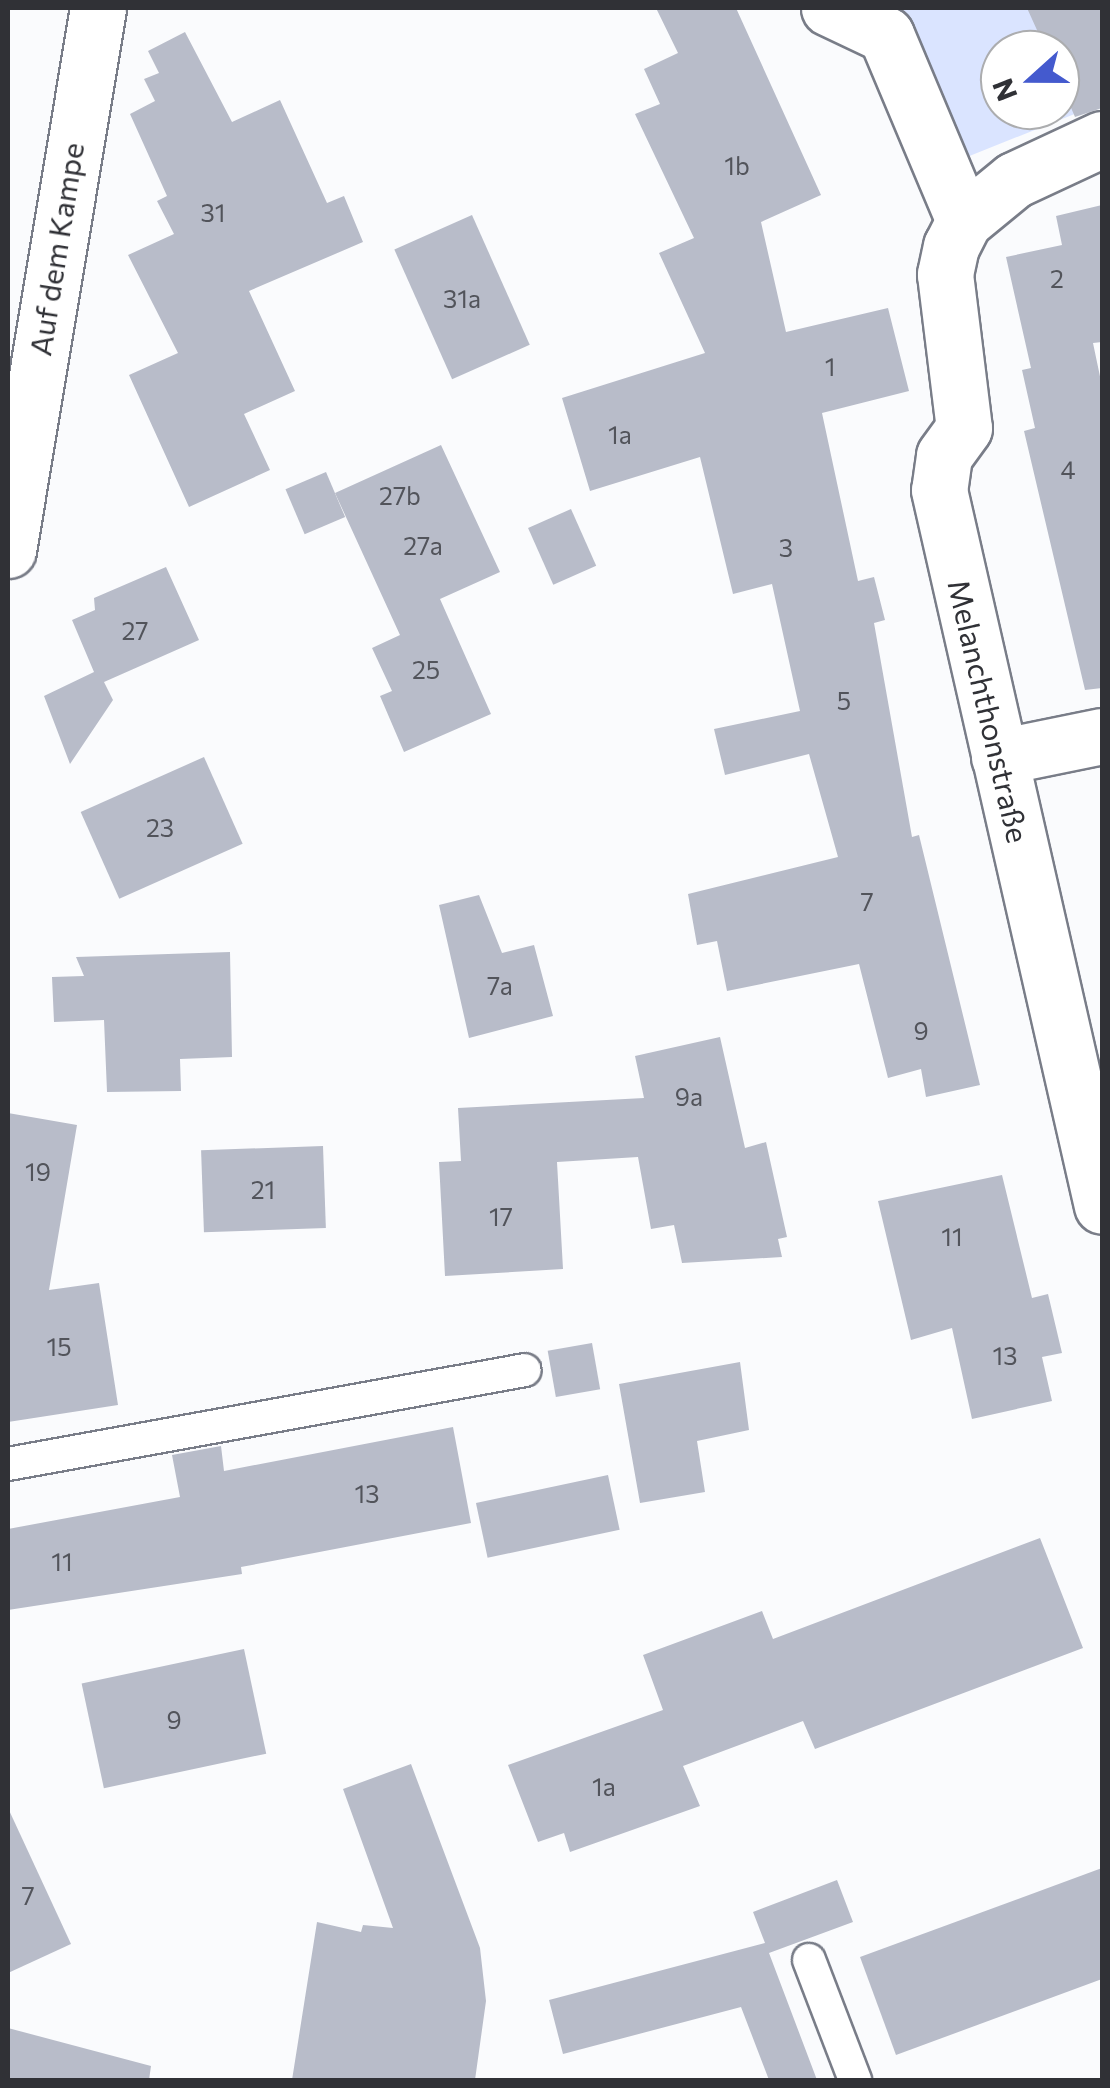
<!DOCTYPE html>
<html>
<head>
<meta charset="utf-8">
<style>
  body { margin:0 }
  #map { position:relative; width:1110px; height:2088px; overflow:hidden; background:#fafbfd; font-family:Commissioner,sans-serif }
  div>[style] { position:absolute }
  .green>* { inset:0; background:#dae4ff }
  .building>* { inset:0; background:#b8bcc9; transform-origin:0 0 }
  .roads { filter:drop-shadow(2px 0 #797d88) drop-shadow(-2px 0 #797d88) drop-shadow(0 2px #797d88) drop-shadow(0 -2px #797d88) }
  .service>* { height:32px; margin:-16px; padding:0 16px; transform-origin:16px; border-radius:16px; background:#fff }
  .minor>* { height:55px; margin:-27.5px; padding:0 27.5px; transform-origin:27.5px; border-radius:27.5px; background:#fff }
  span { translate:-50% -50%; white-space:nowrap; text-align:center; line-height:1.15; -webkit-text-stroke:8px #fff; paint-order:stroke }
  .number-label { font-size:25px; color:#52545b }
  .number-label span { -webkit-text-stroke-width:0 }
  .street-label { font-size:30px; color:#303136 }
  .frame { position:absolute; inset:0; border:10px solid #303136; pointer-events:none }
  .north { position:absolute; left:980px; top:30px; width:100px; height:100px; box-sizing:border-box; background:#fff; border:2px solid #acadaf; border-radius:50%; rotate:249deg; font-size:28px; font-weight:700; line-height:40px; text-align:center; color:#303136 }
  .north::after { content:''; display:block; margin:auto; width:35px; height:45px; background:#445ace; clip-path:polygon(50% 0,100% 100%,50% 72%,0 100%) }
</style>
</head>
<body>
<div id="map">
  <div class="green">
    <i style="clip-path:polygon(evenodd,884px 8px,1102px 8px,1102px 103px,962px 159px,884px 8px,1000px 50px,1060px 50px,1060px 110px,1000px 110px,1000px 50px)"></i>
  </div>
  <div class="building">
    <i style="clip-path:polygon(656px 8px,736px 8px,821px 195px,761px 222px,786px 332px,888px 308px,909px 391px,822px 413px,858px 581px,874px 577px,885px 620px,874px 623px,912px 837px,919px 835px,980px 1085px,926px 1097px,921px 1069px,888px 1078px,859px 964px,727px 991px,717px 941px,697px 945px,688px 894px,838px 857px,809px 754px,725px 775px,714px 729px,800px 711px,772px 584px,733px 594px,700px 457px,590px 491px,562px 398px,705px 353px,659px 253px,694px 238px,635px 114px,660px 104px,644px 69px,678px 53px)"></i>
    <i style="clip-path:polygon(1027px 8px,1102px 8px,1102px 108px,1075px 117px,1060px 82px,1060px 50px,1046px 50px)"></i>
    <i style="clip-path:polygon(185px 32px,232px 122px,280px 100px,327px 203px,344px 196px,363px 242px,249px 291px,295px 391px,244px 414px,270px 470px,189px 507px,129px 375px,178px 353px,128px 255px,174px 234px,157px 201px,167px 196px,130px 114px,155px 101px,144px 79px,159px 73px,148px 51px)"></i>
    <i style="clip-path:polygon(1102px 205px,1102px 342px,1093px 343px,1102px 386px,1102px 688px,1085px 690px,1024px 431px,1035px 428px,1022px 370px,1031px 368px,1006px 257px,1062px 245px,1056px 216px)"></i>
    <i style="left:472px;top:215px;width:142px;height:85px;rotate:66deg"></i>
    <i style="clip-path:polygon(441px 445px,500px 572px,440px 599px,491px 714px,404px 752px,380px 696px,392px 691px,372px 648px,400px 635px,335px 493px)"></i>
    <i style="left:326px;top:472px;width:49px;height:44px;rotate:67deg"></i>
    <i style="left:571px;top:509px;width:62px;height:47px;rotate:66deg"></i>
    <i style="clip-path:polygon(166px 567px,199px 640px,104px 682px,113px 700px,70px 764px,44px 696px,94px 672px,72px 620px,95px 610px,94px 598px)"></i>
    <i style="left:204px;top:757px;width:95px;height:135px;rotate:66deg"></i>
    <i style="clip-path:polygon(479px 895px,502px 953px,534px 945px,553px 1016px,469px 1038px,439px 905px)"></i>
    <i style="clip-path:polygon(230px 952px,232px 1057px,180px 1059px,181px 1091px,107px 1092px,104px 1020px,54px 1022px,52px 977px,84px 976px,76px 957px)"></i>
    <i style="clip-path:polygon(720px 1037px,745px 1148px,766px 1142px,787px 1237px,778px 1239px,782px 1257px,682px 1263px,674px 1225px,651px 1229px,638px 1157px,557px 1162px,563px 1269px,445px 1276px,439px 1162px,461px 1161px,458px 1108px,644px 1098px,635px 1056px)"></i>
    <i style="clip-path:polygon(8px 1113px,77px 1125px,49px 1290px,99px 1283px,118px 1405px,8px 1422px)"></i>
    <i style="left:323px;top:1146px;width:82px;height:122px;rotate:88deg"></i>
    <i style="clip-path:polygon(1002px 1175px,1032px 1298px,1048px 1294px,1062px 1353px,1042px 1357px,1052px 1401px,972px 1419px,952px 1328px,911px 1340px,878px 1201px)"></i>
    <i style="left:592px;top:1343px;width:47px;height:45px;rotate:80deg"></i>
    <i style="clip-path:polygon(740px 1362px,749px 1430px,697px 1441px,705px 1492px,640px 1503px,619px 1384px)"></i>
    <i style="clip-path:polygon(453px 1427px,471px 1523px,241px 1567px,242px 1574px,8px 1610px,8px 1529px,180px 1497px,172px 1455px,221px 1446px,224px 1471px)"></i>
    <i style="left:608px;top:1475px;width:56px;height:135px;rotate:78deg"></i>
    <i style="clip-path:polygon(1040px 1538px,1083px 1648px,815px 1749px,803px 1721px,683px 1766px,700px 1806px,570px 1852px,564px 1833px,538px 1842px,508px 1765px,663px 1710px,643px 1655px,762px 1611px,773px 1639px)"></i>
    <i style="left:244px;top:1649px;width:107px;height:166px;rotate:78deg"></i>
    <i style="clip-path:polygon(411px 1764px,480px 1948px,486px 2001px,475px 2080px,292px 2080px,317px 1922px,361px 1932px,363px 1925px,393px 1928px,343px 1789px)"></i>
    <i style="clip-path:polygon(8px 1808px,71px 1944px,8px 1973px)"></i>
    <i style="clip-path:polygon(1102px 1868px,1102px 1979px,896px 2055px,860px 1957px)"></i>
    <i style="clip-path:polygon(837px 1880px,853px 1922px,769px 1953px,817px 2080px,769px 2080px,741px 2007px,563px 2054px,549px 2000px,765px 1943px,753px 1912px)"></i>
    <i style="clip-path:polygon(8px 2028px,151px 2066px,149px 2080px,8px 2080px)"></i>
  </div>
  <div class="roads">
    <div class="service">
      <i style="left:8px;top:1464px;width:525px;rotate:-10.3deg"></i>
      <i style="left:809px;top:1960px;width:129px;rotate:69deg"></i>
    </div>
    <div class="minor">
      <i style="left:829px;top:8px;width:63px;rotate:25.3deg"></i>
      <i style="left:886px;top:35px;width:202px;rotate:67.2deg"></i>
      <i style="left:1102px;top:139px;width:97px;rotate:155deg"></i>
      <i style="left:1014px;top:180px;width:65px;rotate:140.6deg"></i>
      <i style="left:964px;top:221px;width:28px;rotate:117deg"></i>
      <i style="left:951px;top:246px;width:29px;rotate:102deg"></i>
      <i style="left:945px;top:274px;width:155px;rotate:83deg"></i>
      <i style="left:964px;top:428px;width:34px;rotate:126deg"></i>
      <i style="left:944px;top:456px;width:34px;rotate:98deg"></i>
      <i style="left:939px;top:490px;width:734px;rotate:77.17deg"></i>
      <i style="left:8px;top:550px;width:549px;rotate:-80.57deg"></i>
      <i style="left:999px;top:757px;width:105px;rotate:-11.5deg"></i>
    </div>
  </div>
  <div class="number-label">
    <span style="left:737px;top:165px">1b</span>
    <span style="left:213px;top:212px">31</span>
    <span style="left:1057px;top:278px">2</span>
    <span style="left:462px;top:298px">31a</span>
    <span style="left:830px;top:366px">1</span>
    <span style="left:620px;top:434px">1a</span>
    <span style="left:1068px;top:469px">4</span>
    <span style="left:400px;top:495px">27b</span>
    <span style="left:423px;top:545px">27a</span>
    <span style="left:786px;top:547px">3</span>
    <span style="left:135px;top:630px">27</span>
    <span style="left:426px;top:669px">25</span>
    <span style="left:844px;top:700px">5</span>
    <span style="left:160px;top:827px">23</span>
    <span style="left:867px;top:901px">7</span>
    <span style="left:500px;top:985px">7a</span>
    <span style="left:921px;top:1030px">9</span>
    <span style="left:689px;top:1096px">9a</span>
    <span style="left:38px;top:1171px">19</span>
    <span style="left:263px;top:1189px">21</span>
    <span style="left:501px;top:1216px">17</span>
    <span style="left:952px;top:1236px">11</span>
    <span style="left:59px;top:1346px">15</span>
    <span style="left:1005px;top:1355px">13</span>
    <span style="left:367px;top:1493px">13</span>
    <span style="left:62px;top:1561px">11</span>
    <span style="left:174px;top:1719px">9</span>
    <span style="left:604px;top:1786px">1a</span>
    <span style="left:28px;top:1895px">7</span>
  </div>
  <div class="street-label">
    <span style="left:56px;top:249px;rotate:-81deg">Auf dem Kampe</span>
    <span style="left:989px;top:711px;rotate:77deg">Melanchthonstraße</span>
  </div>
  <div class="frame"></div>
  <div class="north">N</div>
</div>
</body>
</html>
